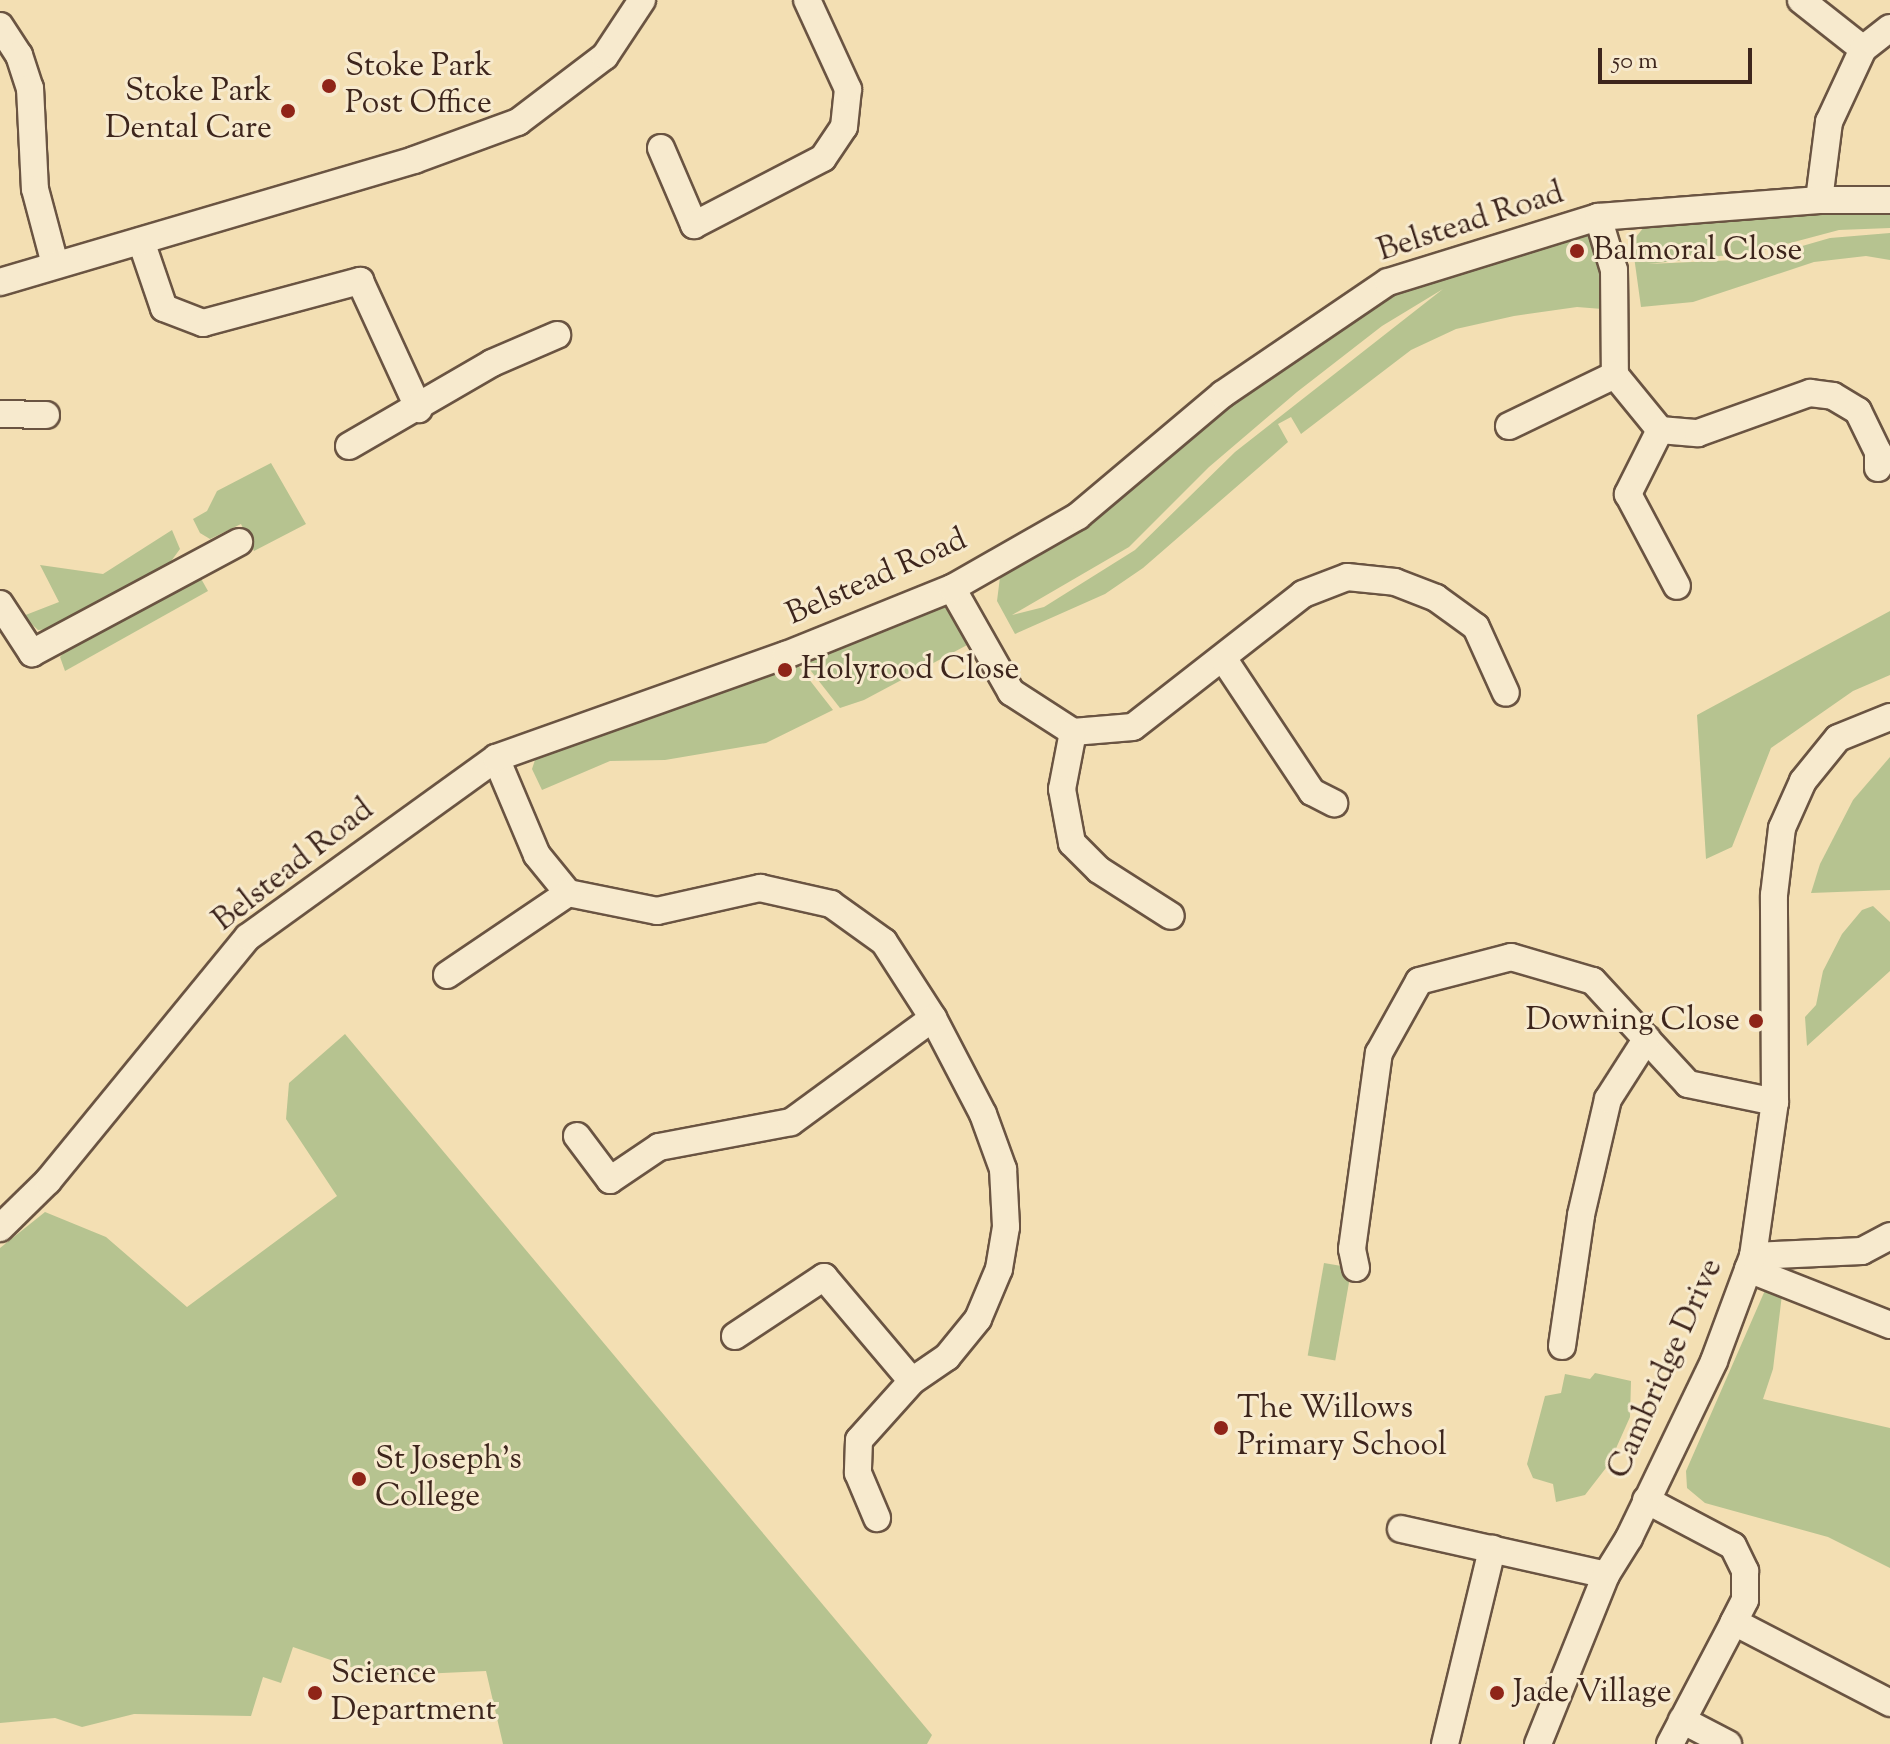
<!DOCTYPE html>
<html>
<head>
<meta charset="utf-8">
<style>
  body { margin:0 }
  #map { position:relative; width:1890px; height:1744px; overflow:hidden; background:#f3dfb3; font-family:"Sorts Mill Goudy",serif }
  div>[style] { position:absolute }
  .green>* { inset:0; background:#b6c390; transform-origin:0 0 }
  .roads { filter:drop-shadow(2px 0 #6a5442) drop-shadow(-2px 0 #6a5442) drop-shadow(0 2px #6a5442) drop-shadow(0 -2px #6a5442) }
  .minor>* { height:26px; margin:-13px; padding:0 13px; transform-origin:13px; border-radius:13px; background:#f7eace }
  .dots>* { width:22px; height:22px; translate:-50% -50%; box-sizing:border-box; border:4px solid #f7eace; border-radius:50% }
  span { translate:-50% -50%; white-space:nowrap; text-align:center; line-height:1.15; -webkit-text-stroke:6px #f7eace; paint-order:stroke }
  .poi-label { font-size:32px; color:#3d251c }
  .left { translate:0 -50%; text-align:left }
  .right { translate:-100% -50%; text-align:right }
  .street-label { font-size:32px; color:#3d251c }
  .scale { position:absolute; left:1598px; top:48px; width:154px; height:36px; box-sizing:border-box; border:4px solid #3d251c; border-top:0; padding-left:10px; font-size:24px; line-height:28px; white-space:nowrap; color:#3d251c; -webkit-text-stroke:6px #f7eace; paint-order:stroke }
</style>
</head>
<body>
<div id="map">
  <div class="green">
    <i style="clip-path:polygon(1890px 195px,1890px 228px,1839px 230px,1756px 252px,1648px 264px,1757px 259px,1830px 238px,1890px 233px,1890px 260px,1866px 256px,1814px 262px,1693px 302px,1641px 307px,1632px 242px,1656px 212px)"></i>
    <i style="clip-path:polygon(evenodd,1574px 224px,1596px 238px,1615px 310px,1577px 307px,1514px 316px,1456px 329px,1411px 350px,1301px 434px,1291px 417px,1278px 424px,1288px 442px,1143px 568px,1105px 594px,1015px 634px,997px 601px,1000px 577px,1264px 363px,1424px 258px,1502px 234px,1574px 224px,1443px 289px,1235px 452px,1135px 550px,1044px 607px,1012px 615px,1129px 547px,1209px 467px,1297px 392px,1382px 326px,1443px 289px)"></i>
    <i style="clip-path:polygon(271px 463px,306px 524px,254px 551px,241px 524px,210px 539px,200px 533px,193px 519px,207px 511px,217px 491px)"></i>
    <i style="clip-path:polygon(172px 530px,180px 549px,169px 564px,61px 628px,38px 630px,23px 616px,59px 602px,40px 565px,103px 574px)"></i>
    <i style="clip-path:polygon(199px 575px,208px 591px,65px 671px,60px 657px,68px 648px)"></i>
    <i style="clip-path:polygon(932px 600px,955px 602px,984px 636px,864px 700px,840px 708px,800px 657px)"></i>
    <i style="clip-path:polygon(1890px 611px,1890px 675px,1853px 691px,1771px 748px,1732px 847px,1706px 859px,1697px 715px)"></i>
    <i style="clip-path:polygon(794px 660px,833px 710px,766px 743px,665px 760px,610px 761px,542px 790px,532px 769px,537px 754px)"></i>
    <i style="clip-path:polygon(1890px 757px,1890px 890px,1811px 893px,1820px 864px,1853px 800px)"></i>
    <i style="clip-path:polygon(1873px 906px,1890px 922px,1890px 971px,1807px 1046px,1805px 1017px,1816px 1005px,1823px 971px,1842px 934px,1862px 910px)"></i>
    <i style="clip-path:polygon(345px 1034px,932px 1735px,927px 1744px,503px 1744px,486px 1671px,377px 1676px,293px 1647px,281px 1683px,263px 1677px,251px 1716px,134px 1714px,82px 1727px,55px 1718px,0 1723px,0 1248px,45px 1212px,106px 1237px,187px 1307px,337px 1196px,286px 1119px,289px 1083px)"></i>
    <i style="left:1324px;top:1263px;width:28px;height:94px;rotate:10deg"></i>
    <i style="clip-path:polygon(1773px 1272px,1784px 1278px,1773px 1369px,1763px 1399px,1890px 1428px,1890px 1568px,1828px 1537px,1705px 1503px,1687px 1488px,1686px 1471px)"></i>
    <i style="clip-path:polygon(1595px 1373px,1631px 1381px,1630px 1417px,1609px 1464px,1585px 1495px,1556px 1502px,1553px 1484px,1533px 1478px,1527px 1464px,1545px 1396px,1561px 1393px,1565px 1374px,1590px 1379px)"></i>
  </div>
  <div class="roads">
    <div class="minor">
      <i style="left:1801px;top:0;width:79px;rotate:38.3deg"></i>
      <i style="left:0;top:26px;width:35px;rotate:57deg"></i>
      <i style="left:19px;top:55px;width:35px;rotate:72deg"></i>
      <i style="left:30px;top:88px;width:101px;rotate:87.2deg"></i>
      <i style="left:35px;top:189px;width:78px;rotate:75.1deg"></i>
      <i style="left:661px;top:148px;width:84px;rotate:66.8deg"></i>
      <i style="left:694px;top:225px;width:145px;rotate:-27.4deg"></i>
      <i style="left:823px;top:158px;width:37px;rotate:-56deg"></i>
      <i style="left:844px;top:127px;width:38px;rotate:-84deg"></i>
      <i style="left:848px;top:89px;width:98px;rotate:-114.7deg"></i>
      <i style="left:1819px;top:200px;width:79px;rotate:-82.7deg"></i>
      <i style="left:1829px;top:122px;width:81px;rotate:-65deg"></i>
      <i style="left:1863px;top:49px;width:34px;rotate:-38deg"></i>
      <i style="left:1598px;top:217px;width:55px;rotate:73.2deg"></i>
      <i style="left:1614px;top:270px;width:105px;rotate:89.5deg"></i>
      <i style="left:1615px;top:375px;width:71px;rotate:50.7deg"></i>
      <i style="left:1660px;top:430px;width:72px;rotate:116.6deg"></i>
      <i style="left:1628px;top:494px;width:104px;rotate:62deg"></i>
      <i style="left:141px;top:241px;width:71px;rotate:71.1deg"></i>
      <i style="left:164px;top:308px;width:42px;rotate:21deg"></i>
      <i style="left:203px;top:323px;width:163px;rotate:-15deg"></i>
      <i style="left:360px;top:281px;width:141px;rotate:65.3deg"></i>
      <i style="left:0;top:282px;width:432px;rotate:-16.4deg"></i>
      <i style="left:414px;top:160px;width:111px;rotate:-20.1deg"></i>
      <i style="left:518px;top:122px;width:109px;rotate:-37.2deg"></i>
      <i style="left:605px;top:56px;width:67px;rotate:-56.5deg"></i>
      <i style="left:0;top:414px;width:46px;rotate:1.2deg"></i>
      <i style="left:1509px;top:426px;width:118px;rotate:-25.7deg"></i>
      <i style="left:1660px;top:430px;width:38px;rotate:5deg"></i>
      <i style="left:1698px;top:433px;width:119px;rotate:-19.7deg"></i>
      <i style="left:1810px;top:393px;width:23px;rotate:7deg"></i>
      <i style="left:1833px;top:396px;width:29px;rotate:31deg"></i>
      <i style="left:1858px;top:411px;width:46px;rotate:64deg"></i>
      <i style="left:1878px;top:452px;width:16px;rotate:90deg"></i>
      <i style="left:349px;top:446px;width:165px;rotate:-30.1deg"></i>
      <i style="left:492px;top:363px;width:71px;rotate:-23.3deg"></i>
      <i style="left:952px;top:588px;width:120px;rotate:60.4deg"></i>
      <i style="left:1011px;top:692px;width:74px;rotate:32.8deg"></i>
      <i style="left:1073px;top:732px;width:60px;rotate:-4.8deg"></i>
      <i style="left:1133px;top:727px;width:216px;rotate:-38deg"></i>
      <i style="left:1303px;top:594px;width:47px;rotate:-21.1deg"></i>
      <i style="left:1347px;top:577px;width:48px;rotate:5.9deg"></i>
      <i style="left:1395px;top:582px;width:44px;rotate:21.3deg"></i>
      <i style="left:1436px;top:598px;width:49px;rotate:35.9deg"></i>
      <i style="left:1476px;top:627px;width:72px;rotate:65.6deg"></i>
      <i style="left:0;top:604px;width:59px;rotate:56.9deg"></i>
      <i style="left:32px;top:653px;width:235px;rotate:-28.2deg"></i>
      <i style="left:1223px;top:658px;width:161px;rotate:56.4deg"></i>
      <i style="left:1312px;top:792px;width:25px;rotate:27deg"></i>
      <i style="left:1073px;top:732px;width:58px;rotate:100.9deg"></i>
      <i style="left:1062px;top:789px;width:55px;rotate:79.5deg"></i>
      <i style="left:1072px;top:843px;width:38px;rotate:45deg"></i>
      <i style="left:1099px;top:870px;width:85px;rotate:32.6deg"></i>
      <i style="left:496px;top:758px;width:105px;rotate:67.1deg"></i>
      <i style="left:537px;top:855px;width:49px;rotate:50.8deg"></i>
      <i style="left:568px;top:893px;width:91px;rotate:11.4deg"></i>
      <i style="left:657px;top:911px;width:106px;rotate:-12.6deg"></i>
      <i style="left:760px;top:888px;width:73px;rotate:12.7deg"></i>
      <i style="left:831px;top:904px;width:65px;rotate:35.6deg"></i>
      <i style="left:884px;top:942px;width:90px;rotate:57.2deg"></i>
      <i style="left:933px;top:1018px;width:108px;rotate:62.5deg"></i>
      <i style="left:983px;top:1114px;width:59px;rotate:70deg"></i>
      <i style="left:1003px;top:1169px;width:58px;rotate:87deg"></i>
      <i style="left:1006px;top:1227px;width:43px;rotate:99.5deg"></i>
      <i style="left:999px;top:1269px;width:54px;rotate:112.8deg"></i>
      <i style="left:978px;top:1319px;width:49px;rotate:129.2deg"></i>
      <i style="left:947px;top:1357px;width:42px;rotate:145.6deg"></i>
      <i style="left:912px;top:1381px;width:79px;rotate:131.9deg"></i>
      <i style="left:859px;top:1440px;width:33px;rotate:92deg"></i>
      <i style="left:858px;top:1473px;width:49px;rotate:67.1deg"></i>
      <i style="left:447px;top:975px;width:146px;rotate:-34.1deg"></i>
      <i style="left:577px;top:1136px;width:55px;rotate:53.1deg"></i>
      <i style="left:610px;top:1180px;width:59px;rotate:-34deg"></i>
      <i style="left:659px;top:1147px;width:134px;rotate:-10.7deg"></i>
      <i style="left:791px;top:1122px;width:176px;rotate:-36.2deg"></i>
      <i style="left:0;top:1228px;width:67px;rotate:-44.4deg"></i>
      <i style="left:48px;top:1181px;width:315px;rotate:-50.7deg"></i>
      <i style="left:248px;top:937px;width:306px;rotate:-35.8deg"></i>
      <i style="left:496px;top:758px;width:308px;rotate:-19.6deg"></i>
      <i style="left:786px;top:655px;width:179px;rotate:-22deg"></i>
      <i style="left:952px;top:588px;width:145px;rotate:-29.7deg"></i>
      <i style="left:1078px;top:516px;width:189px;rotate:-40.1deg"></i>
      <i style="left:1223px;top:394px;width:199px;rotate:-34.2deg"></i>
      <i style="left:1388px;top:282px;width:220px;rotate:-17.2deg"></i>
      <i style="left:1598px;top:217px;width:222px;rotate:-4.4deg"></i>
      <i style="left:1819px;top:200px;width:71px"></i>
      <i style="left:1753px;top:1256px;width:109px;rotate:-2.6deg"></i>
      <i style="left:1862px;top:1251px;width:32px;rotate:-28deg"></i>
      <i style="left:1356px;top:1268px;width:19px;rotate:-102deg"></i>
      <i style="left:1352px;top:1249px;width:198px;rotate:-82.2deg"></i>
      <i style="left:1379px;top:1053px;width:82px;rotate:-60.9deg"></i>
      <i style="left:1419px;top:981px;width:95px;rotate:-14.6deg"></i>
      <i style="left:1511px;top:957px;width:85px;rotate:16.3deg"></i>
      <i style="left:1593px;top:981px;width:140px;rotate:47.3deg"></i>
      <i style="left:1688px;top:1084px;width:89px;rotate:11.7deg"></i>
      <i style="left:1748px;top:1269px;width:153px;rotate:21.5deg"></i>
      <i style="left:735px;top:1336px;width:107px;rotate:-33.5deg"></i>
      <i style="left:824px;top:1277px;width:136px;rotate:49.8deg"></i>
      <i style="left:1562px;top:1346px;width:132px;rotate:-81.7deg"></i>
      <i style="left:1581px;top:1215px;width:119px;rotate:-76.9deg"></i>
      <i style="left:1608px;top:1099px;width:72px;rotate:-57.4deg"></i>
      <i style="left:1646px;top:1500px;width:98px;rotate:27.9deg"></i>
      <i style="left:1733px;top:1546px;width:28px;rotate:64deg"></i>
      <i style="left:1745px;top:1571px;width:29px;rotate:90deg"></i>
      <i style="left:1745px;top:1600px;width:25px;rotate:117deg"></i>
      <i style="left:1734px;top:1622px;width:176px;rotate:27.4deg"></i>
      <i style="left:1401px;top:1529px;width:210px;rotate:12.6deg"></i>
      <i style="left:1682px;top:1720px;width:52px;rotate:27.6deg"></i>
      <i style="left:1445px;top:1744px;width:201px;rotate:-76.4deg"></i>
      <i style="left:1538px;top:1744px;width:182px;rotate:-68.1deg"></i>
      <i style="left:1606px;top:1575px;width:44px;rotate:-58.1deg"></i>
      <i style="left:1629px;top:1538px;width:196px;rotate:-64.3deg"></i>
      <i style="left:1714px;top:1361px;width:112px;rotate:-69.6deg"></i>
      <i style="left:1753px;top:1256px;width:156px;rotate:-81.9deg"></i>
      <i style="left:1775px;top:1102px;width:207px;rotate:-90.3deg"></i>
      <i style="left:1774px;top:895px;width:67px;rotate:-83.2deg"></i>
      <i style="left:1782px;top:828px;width:51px;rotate:-65.9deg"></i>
      <i style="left:1803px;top:781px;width:55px;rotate:-50.9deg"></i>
      <i style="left:1838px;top:738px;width:56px;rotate:-22deg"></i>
      <i style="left:1670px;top:1744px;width:138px;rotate:-62.3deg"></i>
    </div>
  </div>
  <div class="dots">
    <i style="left:329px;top:86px;background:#8f2418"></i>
    <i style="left:288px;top:111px;background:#8f2418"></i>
    <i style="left:1577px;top:251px;background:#8f2418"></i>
    <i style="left:785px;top:670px;background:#8f2418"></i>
    <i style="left:1756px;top:1021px;background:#8f2418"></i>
    <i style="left:1221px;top:1428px;background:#8f2418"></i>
    <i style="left:359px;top:1479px;background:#8f2418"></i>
    <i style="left:315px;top:1693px;background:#8f2418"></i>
    <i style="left:1497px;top:1693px;background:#8f2418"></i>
  </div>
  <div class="poi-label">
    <span class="left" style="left:345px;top:86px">Stoke Park<br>Post Office</span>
    <span class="right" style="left:272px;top:111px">Stoke Park<br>Dental Care</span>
    <span class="left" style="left:1593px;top:251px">Balmoral Close</span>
    <span class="left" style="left:801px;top:670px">Holyrood Close</span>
    <span class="right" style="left:1740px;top:1021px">Downing Close</span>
    <span class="left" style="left:1237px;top:1428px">The Willows<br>Primary School</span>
    <span class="left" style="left:375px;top:1479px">St Joseph's<br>College</span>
    <span class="left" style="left:331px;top:1693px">Science<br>Department</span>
    <span class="left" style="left:1513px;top:1693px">Jade Village</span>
  </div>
  <div class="street-label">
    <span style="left:1471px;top:223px;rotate:-18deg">Belstead Road</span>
    <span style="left:877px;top:578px;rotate:-24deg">Belstead Road</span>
    <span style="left:294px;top:866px;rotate:-38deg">Belstead Road</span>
    <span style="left:1666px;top:1369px;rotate:-66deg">Cambridge Drive</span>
  </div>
  <div class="scale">50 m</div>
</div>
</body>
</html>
